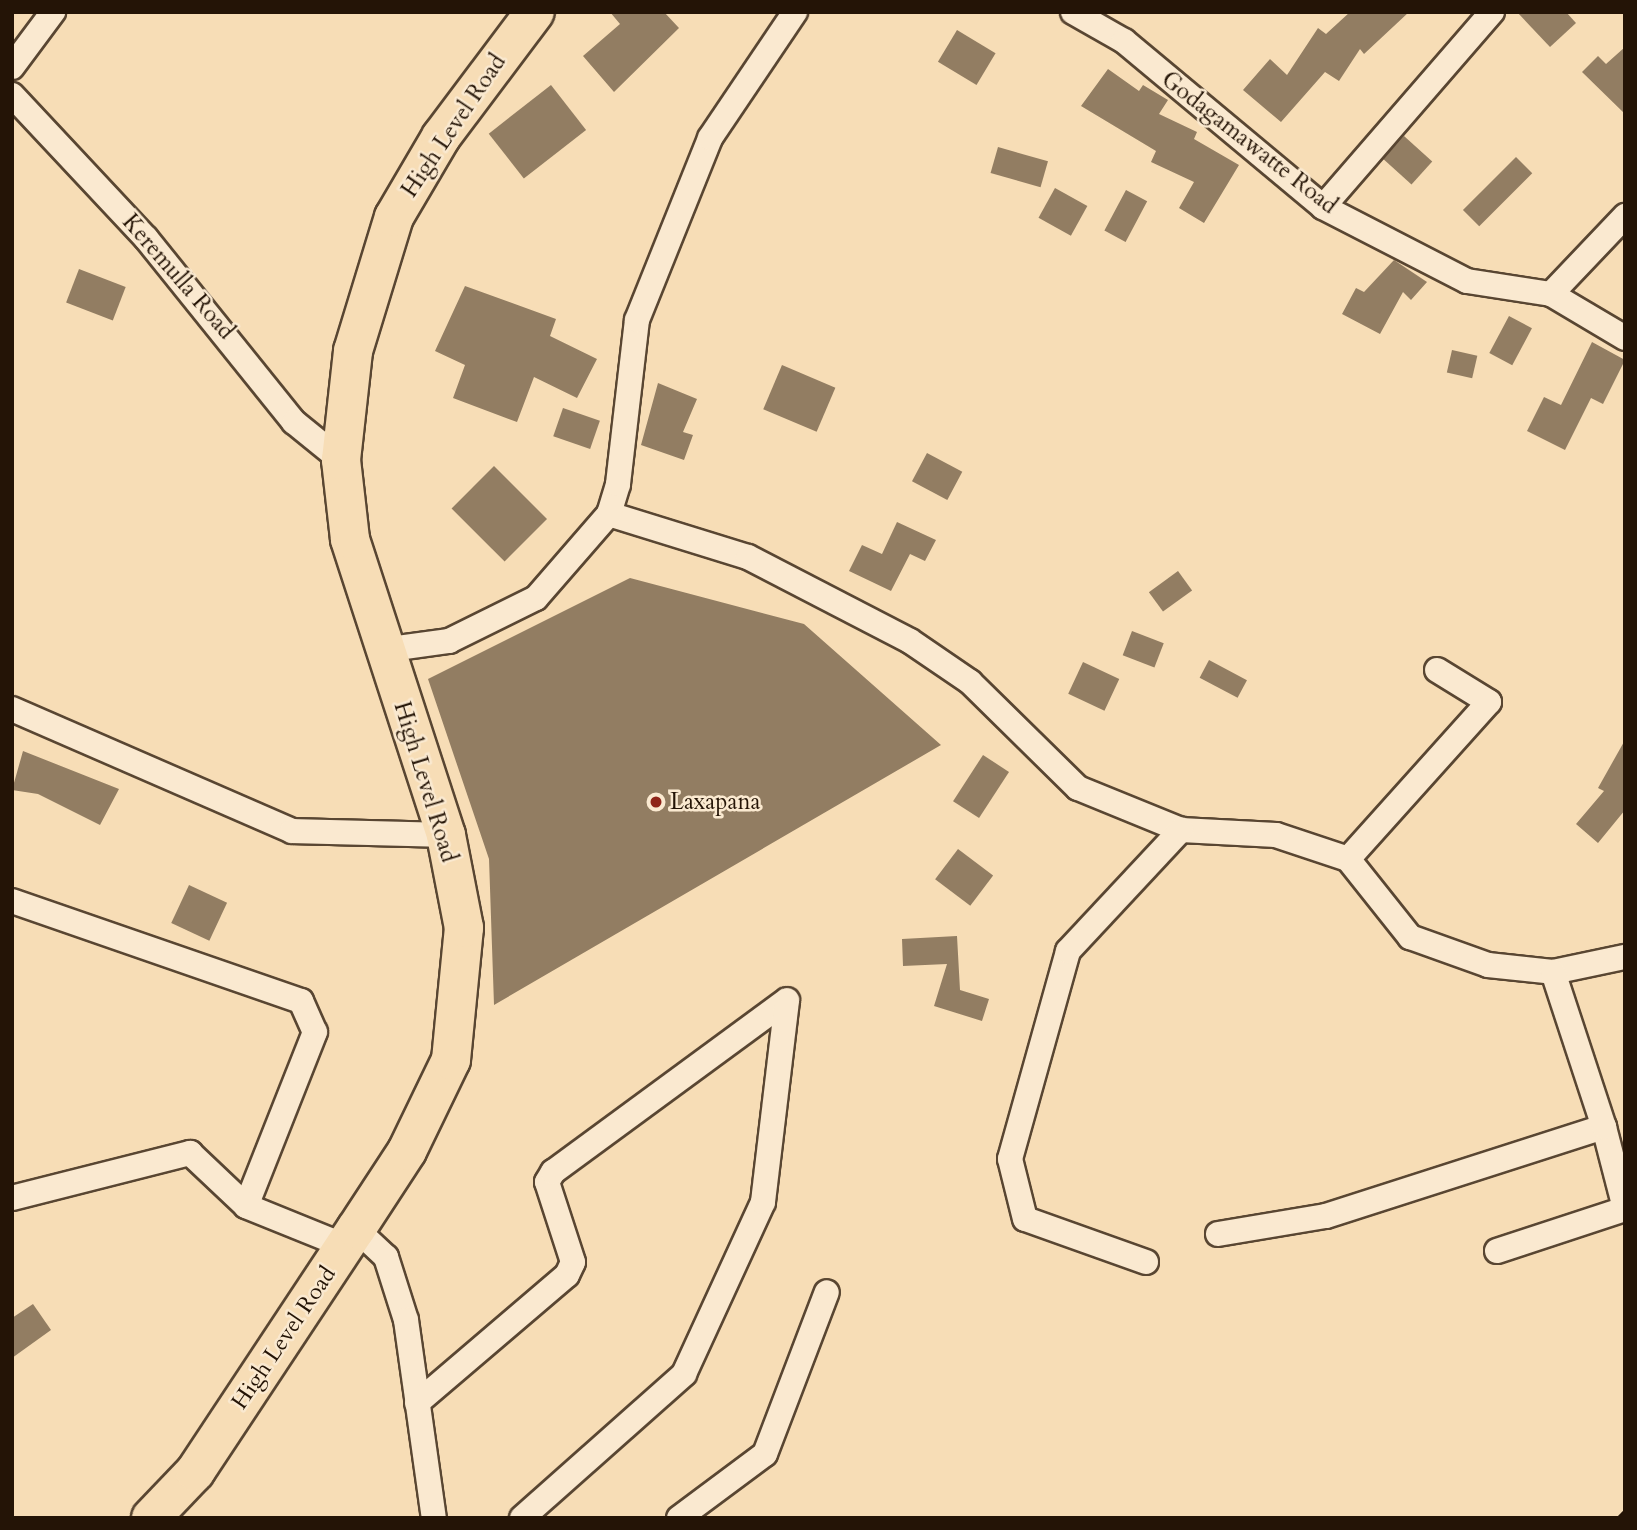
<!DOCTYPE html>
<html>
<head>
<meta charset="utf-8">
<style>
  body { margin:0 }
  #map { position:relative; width:1637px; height:1530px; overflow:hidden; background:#f7ddb6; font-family:Cardo,serif }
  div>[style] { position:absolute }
  .building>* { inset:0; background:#927d62; transform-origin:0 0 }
  .roads { filter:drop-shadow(2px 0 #594632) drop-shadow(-2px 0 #594632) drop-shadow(0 2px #594632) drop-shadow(0 -2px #594632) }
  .street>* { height:24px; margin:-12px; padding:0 12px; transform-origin:12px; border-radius:12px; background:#fae9d0 }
  .highway>* { height:38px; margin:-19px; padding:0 19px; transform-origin:19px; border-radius:19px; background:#f7ddb6 }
  .rail>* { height:5px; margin-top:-2.5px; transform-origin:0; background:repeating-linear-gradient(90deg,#241406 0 12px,transparent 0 24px) }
  .dots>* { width:19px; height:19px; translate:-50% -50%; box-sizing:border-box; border:4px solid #fae9d0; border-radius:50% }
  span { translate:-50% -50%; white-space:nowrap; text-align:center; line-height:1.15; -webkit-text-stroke:5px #fae9d0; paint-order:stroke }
  .street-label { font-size:23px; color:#241406 }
  .poi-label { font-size:23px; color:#241406 }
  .left { translate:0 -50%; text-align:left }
  .frame { position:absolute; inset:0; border:14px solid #241406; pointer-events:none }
</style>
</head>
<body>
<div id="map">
  <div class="building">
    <i style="clip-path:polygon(610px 12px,664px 12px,679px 28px,614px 92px,583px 56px,620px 24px)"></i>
    <i style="clip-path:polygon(1350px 12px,1409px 12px,1364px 54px,1360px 49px,1339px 81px,1325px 72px,1281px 122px,1243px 90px,1270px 59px,1287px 75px,1318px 28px,1326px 34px)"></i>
    <i style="clip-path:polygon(1517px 12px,1566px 12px,1576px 23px,1550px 47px)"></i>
    <i style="left:957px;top:30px;width:45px;height:37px;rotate:31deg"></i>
    <i style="clip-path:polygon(1625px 47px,1625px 114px,1582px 72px,1598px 56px,1606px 64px)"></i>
    <i style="clip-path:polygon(1108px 69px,1139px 91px,1143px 85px,1168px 100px,1159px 114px,1197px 132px,1194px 139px,1239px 165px,1204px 223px,1179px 208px,1194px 182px,1151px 162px,1156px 151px,1081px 106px)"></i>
    <i style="left:551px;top:85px;width:57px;height:79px;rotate:52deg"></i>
    <i style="left:1404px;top:136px;width:38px;height:31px;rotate:42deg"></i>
    <i style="left:998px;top:147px;width:52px;height:27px;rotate:16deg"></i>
    <i style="left:1516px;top:157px;width:23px;height:75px;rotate:45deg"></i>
    <i style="left:1055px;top:188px;width:37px;height:34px;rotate:29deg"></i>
    <i style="left:1126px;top:190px;width:24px;height:46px;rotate:28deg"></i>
    <i style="clip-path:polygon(1394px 260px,1427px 282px,1411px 300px,1403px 292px,1380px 334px,1342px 314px,1356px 288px,1364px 292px)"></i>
    <i style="left:79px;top:269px;width:50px;height:36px;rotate:21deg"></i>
    <i style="clip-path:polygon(465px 286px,556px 319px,550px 336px,597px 359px,577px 398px,534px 377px,517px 422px,453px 398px,465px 365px,435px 351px)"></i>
    <i style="left:1509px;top:316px;width:26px;height:42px;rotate:28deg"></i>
    <i style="clip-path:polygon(1592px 342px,1625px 360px,1603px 404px,1591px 398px,1565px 450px,1527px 431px,1544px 397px,1561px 405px)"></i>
    <i style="left:1452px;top:350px;width:26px;height:23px;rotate:13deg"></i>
    <i style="left:782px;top:365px;width:58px;height:48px;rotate:23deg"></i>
    <i style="clip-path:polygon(658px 383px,697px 399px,683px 432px,693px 435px,684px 460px,641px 445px)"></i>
    <i style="left:563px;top:408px;width:39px;height:30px;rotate:19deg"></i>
    <i style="left:927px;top:453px;width:40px;height:32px;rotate:28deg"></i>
    <i style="left:494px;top:466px;width:75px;height:60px;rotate:45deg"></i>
    <i style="clip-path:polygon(897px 522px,936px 540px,925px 561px,910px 554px,891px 591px,849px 571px,862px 545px,882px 554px)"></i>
    <i style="left:1178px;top:571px;width:24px;height:36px;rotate:54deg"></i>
    <i style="clip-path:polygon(630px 578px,804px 624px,941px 745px,494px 1005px,489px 859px,428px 679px)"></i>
    <i style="left:1132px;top:631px;width:34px;height:26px;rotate:21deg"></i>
    <i style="left:1209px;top:660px;width:43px;height:20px;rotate:28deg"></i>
    <i style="left:1083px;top:662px;width:40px;height:35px;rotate:25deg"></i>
    <i style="clip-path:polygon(1625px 740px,1625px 810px,1598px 843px,1576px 824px,1604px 791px,1598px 788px)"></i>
    <i style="clip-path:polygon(23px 751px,119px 789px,100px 825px,38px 794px,12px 790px)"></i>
    <i style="left:983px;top:755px;width:31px;height:55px;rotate:33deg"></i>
    <i style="left:958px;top:849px;width:44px;height:38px;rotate:37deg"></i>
    <i style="left:189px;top:885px;width:42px;height:42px;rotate:25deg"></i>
    <i style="clip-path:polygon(957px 936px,960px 990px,989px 999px,982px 1021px,934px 1006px,947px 964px,903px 966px,902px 939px)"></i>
    <i style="clip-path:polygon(33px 1304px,51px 1330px,12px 1358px,12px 1318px)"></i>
  </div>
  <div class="roads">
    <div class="street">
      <i style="left:1073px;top:12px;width:59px;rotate:29.6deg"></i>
      <i style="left:1124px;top:41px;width:259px;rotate:39.8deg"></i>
      <i style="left:1323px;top:207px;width:162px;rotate:27.2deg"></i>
      <i style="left:1467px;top:281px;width:85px;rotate:8.8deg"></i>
      <i style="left:1551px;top:294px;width:86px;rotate:30.7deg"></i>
      <i style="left:12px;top:67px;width:69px;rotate:-53.3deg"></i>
      <i style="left:12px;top:95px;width:196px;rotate:46.9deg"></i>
      <i style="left:146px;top:238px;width:236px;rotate:51.2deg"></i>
      <i style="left:294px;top:422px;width:60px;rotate:39deg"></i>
      <i style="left:1323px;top:207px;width:258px;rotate:-49.1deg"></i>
      <i style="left:1551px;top:294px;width:108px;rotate:-46.5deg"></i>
      <i style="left:609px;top:514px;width:145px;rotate:17.2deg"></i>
      <i style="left:748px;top:557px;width:182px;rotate:27.4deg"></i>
      <i style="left:910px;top:641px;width:73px;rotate:34.3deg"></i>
      <i style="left:970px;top:682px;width:151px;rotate:44.5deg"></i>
      <i style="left:1078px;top:788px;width:111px;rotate:22.2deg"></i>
      <i style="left:1181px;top:830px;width:95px;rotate:3deg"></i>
      <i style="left:1276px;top:835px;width:76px;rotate:18.4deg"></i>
      <i style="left:1348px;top:859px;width:100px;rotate:51.5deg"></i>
      <i style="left:1410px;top:937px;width:83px;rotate:19.7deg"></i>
      <i style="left:1488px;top:965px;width:65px;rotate:6.1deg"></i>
      <i style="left:1553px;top:972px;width:74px;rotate:-11.8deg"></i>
      <i style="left:383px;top:650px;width:67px;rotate:-7.8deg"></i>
      <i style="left:449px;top:641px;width:97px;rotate:-26.3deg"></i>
      <i style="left:536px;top:598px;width:111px;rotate:-49deg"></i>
      <i style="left:609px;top:514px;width:31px;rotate:-73deg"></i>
      <i style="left:618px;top:484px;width:165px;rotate:-83.4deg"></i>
      <i style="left:637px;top:320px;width:196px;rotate:-68.1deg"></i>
      <i style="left:710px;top:138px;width:152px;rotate:-56deg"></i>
      <i style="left:12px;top:709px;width:305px;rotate:23.5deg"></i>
      <i style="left:292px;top:831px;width:154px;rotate:1.5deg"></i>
      <i style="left:1348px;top:859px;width:211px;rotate:-48.1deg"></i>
      <i style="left:1489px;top:702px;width:61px;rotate:-148.4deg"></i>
      <i style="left:12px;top:901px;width:306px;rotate:19.1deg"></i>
      <i style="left:301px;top:1001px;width:34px;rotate:66deg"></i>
      <i style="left:315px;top:1032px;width:187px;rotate:111.6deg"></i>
      <i style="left:1604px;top:1127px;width:84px;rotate:75.5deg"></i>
      <i style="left:12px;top:1198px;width:184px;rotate:-14.2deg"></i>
      <i style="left:190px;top:1153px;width:77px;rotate:43.4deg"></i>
      <i style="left:246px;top:1206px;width:107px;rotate:22deg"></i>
      <i style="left:356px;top:1229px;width:41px;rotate:43deg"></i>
      <i style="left:386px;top:1257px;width:66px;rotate:72.4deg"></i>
      <i style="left:406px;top:1320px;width:200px;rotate:82deg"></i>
      <i style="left:1218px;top:1234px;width:109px;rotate:-9.5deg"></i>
      <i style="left:1326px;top:1216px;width:292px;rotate:-17.8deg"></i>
      <i style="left:1604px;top:1127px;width:163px;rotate:-108.2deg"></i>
      <i style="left:1497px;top:1251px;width:135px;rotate:-18.2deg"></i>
      <i style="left:1146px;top:1262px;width:128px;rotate:-160.4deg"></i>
      <i style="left:1025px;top:1219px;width:62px;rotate:-104deg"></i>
      <i style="left:1010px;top:1159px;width:216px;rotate:-74.4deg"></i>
      <i style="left:1068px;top:951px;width:166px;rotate:-47deg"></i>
      <i style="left:417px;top:1403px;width:197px;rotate:-40.5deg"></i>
      <i style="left:567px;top:1275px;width:14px;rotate:-65deg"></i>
      <i style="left:573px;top:1262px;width:84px;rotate:-108deg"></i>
      <i style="left:547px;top:1182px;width:12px;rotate:-59deg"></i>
      <i style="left:553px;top:1172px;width:290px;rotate:-36.3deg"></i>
      <i style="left:522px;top:1518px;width:217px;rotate:-41.6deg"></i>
      <i style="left:684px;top:1374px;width:189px;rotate:-65.3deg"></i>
      <i style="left:763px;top:1202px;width:203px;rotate:-83.2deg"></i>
      <i style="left:679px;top:1518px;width:107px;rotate:-36.7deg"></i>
      <i style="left:765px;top:1454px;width:173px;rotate:-69.1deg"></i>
    </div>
    <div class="highway">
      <i style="left:151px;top:1518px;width:64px;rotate:-46.3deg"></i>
      <i style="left:195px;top:1472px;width:291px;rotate:-56.5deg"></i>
      <i style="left:356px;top:1229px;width:93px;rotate:-56.8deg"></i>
      <i style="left:407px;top:1151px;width:101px;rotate:-64.2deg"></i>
      <i style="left:451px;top:1060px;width:133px;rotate:-84.4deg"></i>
      <i style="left:464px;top:928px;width:95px;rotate:-101deg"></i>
      <i style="left:446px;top:835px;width:311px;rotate:-108deg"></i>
      <i style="left:350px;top:539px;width:80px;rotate:-96.5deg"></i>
      <i style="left:341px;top:460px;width:110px;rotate:-83.7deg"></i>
      <i style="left:353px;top:351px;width:140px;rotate:-73deg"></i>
      <i style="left:394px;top:217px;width:93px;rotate:-59.6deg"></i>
      <i style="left:441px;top:137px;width:156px;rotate:-53.1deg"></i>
    </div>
  </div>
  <div class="rail">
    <i style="left:1619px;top:1518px;width:8px;rotate:-45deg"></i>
  </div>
  <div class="dots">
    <i style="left:656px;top:802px;background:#8f2418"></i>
  </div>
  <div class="street-label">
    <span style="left:454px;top:126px;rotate:-56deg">High Level Road</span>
    <span style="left:1249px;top:143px;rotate:38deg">Godagamawatte Road</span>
    <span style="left:178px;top:277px;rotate:49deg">Keremulla Road</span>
    <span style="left:425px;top:782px;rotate:73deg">High Level Road</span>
    <span style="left:284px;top:1338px;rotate:-56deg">High Level Road</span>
  </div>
  <div class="poi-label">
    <span class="left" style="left:670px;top:802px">Laxapana</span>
  </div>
  <div class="frame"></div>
</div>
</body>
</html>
